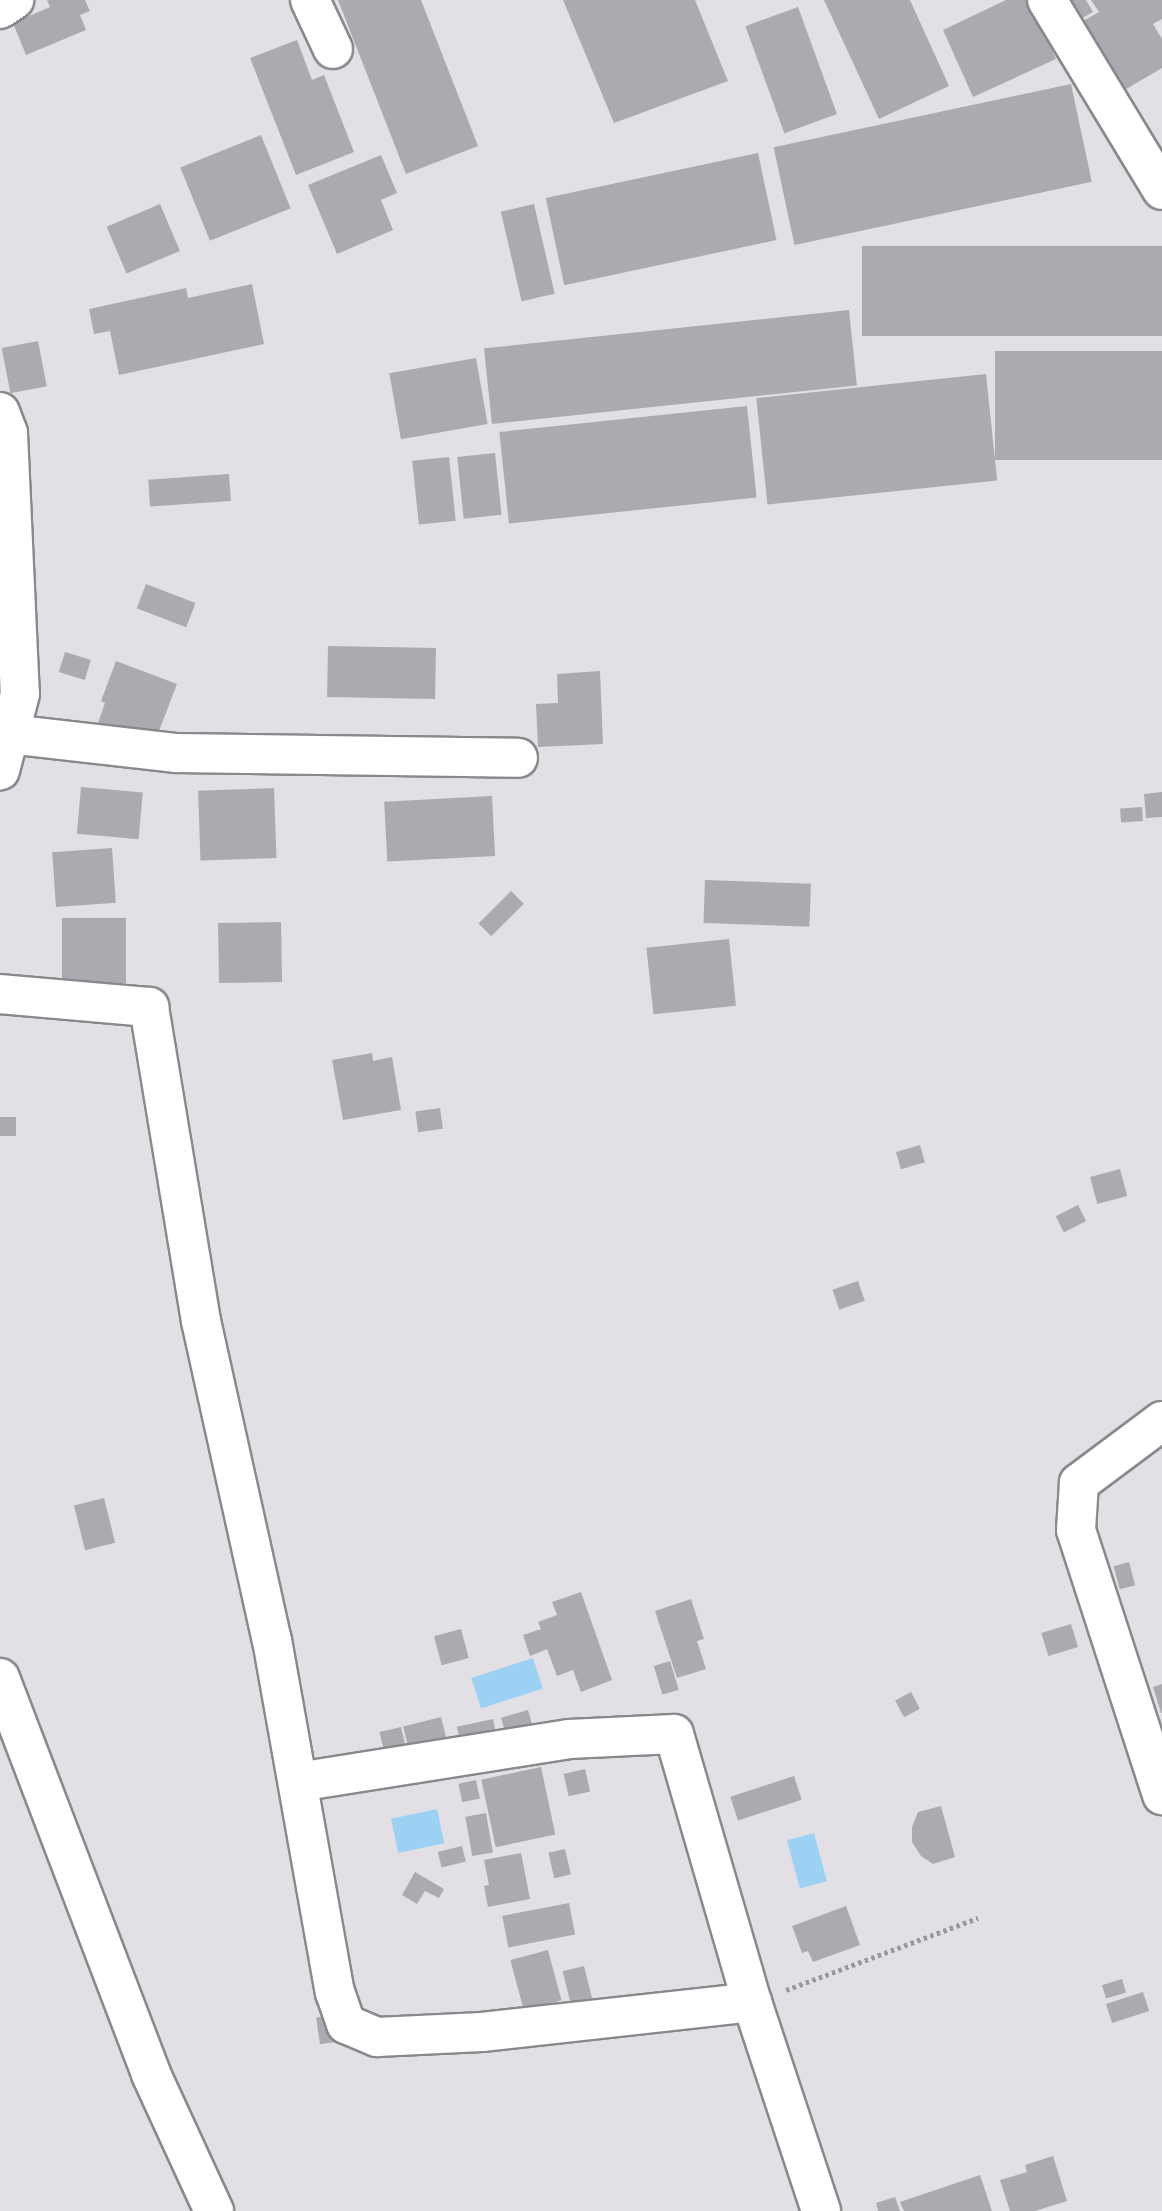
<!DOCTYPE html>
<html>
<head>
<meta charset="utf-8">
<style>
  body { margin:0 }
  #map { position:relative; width:1162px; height:2211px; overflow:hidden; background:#e2e0e5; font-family:Commissioner,sans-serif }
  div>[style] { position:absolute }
  .water>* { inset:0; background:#9dd1f4; transform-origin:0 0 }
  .building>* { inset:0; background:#a9abb0; transform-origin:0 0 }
  .path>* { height:4.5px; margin-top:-2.25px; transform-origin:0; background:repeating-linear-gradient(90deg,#9a989c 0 3.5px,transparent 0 7px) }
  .roads { filter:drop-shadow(2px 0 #8b888d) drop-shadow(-2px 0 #8b888d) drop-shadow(0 2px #8b888d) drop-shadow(0 -2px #8b888d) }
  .minor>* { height:38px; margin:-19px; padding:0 19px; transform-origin:19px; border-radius:19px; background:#fff }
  span { translate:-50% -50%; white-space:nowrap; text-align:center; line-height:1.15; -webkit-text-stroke:5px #fff; paint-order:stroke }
</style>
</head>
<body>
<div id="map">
  <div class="water">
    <i style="left:533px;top:1658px;width:32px;height:65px;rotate:72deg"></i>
    <i style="left:437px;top:1809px;width:35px;height:47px;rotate:78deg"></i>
    <i style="left:814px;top:1833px;width:50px;height:28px;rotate:75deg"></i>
  </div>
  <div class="building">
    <i style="clip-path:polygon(47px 0,85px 0,90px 11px,80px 15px,86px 30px,26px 55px,13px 23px,50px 7px)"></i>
    <i style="clip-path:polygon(338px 0,421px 0,478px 146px,406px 174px)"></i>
    <i style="clip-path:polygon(563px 0,695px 0,728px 81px,614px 123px)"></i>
    <i style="clip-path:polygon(824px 0,910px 0,949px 86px,879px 119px)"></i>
    <i style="clip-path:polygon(1006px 0,1029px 0,1056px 59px,973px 97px,943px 30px)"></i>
    <i style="clip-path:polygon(1062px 0,1086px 0,1093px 12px,1075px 22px)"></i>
    <i style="clip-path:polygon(1091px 0,1162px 0,1162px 19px,1153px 24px,1162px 39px,1162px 68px,1116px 95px,1076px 25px,1099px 12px)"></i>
    <i style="left:798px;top:7px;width:114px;height:56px;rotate:70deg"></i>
    <i style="clip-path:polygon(297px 40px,312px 80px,324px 75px,354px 152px,296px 175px,250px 58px)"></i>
    <i style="left:1071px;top:84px;width:100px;height:304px;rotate:78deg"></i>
    <i style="left:261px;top:135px;width:79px;height:87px;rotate:68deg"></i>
    <i style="left:758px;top:153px;width:89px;height:217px;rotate:78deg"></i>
    <i style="clip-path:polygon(381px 155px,397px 193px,381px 200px,393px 230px,337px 254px,308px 185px)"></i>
    <i style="left:160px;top:204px;width:51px;height:58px;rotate:67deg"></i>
    <i style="left:534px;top:204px;width:92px;height:34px;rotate:77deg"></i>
    <i style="left:1162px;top:246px;width:90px;height:300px;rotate:90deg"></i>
    <i style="clip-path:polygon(252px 284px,264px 344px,119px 375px,110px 331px,94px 334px,89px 309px,186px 288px,188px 298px)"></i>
    <i style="left:849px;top:310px;width:76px;height:367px;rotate:84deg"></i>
    <i style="left:38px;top:341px;width:46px;height:37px;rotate:79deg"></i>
    <i style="left:1162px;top:351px;width:109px;height:167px;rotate:90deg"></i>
    <i style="left:476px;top:358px;width:67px;height:88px;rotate:80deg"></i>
    <i style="left:986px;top:374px;width:107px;height:231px;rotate:84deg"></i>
    <i style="left:747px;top:406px;width:92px;height:249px;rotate:84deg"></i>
    <i style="left:495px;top:453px;width:62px;height:38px;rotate:84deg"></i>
    <i style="left:449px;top:457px;width:64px;height:37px;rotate:84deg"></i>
    <i style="left:229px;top:474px;width:27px;height:81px;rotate:86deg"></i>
    <i style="left:146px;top:584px;width:53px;height:26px;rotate:21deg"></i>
    <i style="left:328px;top:646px;width:108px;height:51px;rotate:1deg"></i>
    <i style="left:65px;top:652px;width:27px;height:21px;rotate:17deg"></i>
    <i style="clip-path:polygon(116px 661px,177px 684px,154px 744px,98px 723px,105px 703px,101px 701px)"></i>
    <i style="clip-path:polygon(600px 671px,603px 744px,538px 747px,536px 704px,558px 703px,557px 674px)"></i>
    <i style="left:81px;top:787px;width:62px;height:47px;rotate:5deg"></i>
    <i style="left:274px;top:788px;width:70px;height:76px;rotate:88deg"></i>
    <i style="clip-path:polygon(1162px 792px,1162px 817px,1146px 818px,1144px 794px)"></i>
    <i style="left:492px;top:796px;width:60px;height:108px;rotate:87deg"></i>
    <i style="left:1142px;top:807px;width:14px;height:22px;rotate:86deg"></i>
    <i style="left:112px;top:848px;width:55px;height:60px;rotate:86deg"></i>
    <i style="left:705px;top:880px;width:106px;height:43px;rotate:2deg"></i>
    <i style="left:511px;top:891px;width:18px;height:46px;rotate:45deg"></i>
    <i style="left:62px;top:918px;width:64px;height:65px"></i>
    <i style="left:281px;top:922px;width:60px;height:63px;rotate:89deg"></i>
    <i style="left:729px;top:939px;width:67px;height:83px;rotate:84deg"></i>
    <i style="clip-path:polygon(372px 1053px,373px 1061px,392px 1057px,401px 1110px,343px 1120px,332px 1060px)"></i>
    <i style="left:440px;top:1108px;width:21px;height:25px;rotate:82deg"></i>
    <i style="left:0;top:1117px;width:16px;height:19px"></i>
    <i style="left:920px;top:1145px;width:18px;height:25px;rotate:74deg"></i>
    <i style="left:1120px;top:1169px;width:28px;height:31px;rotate:75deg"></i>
    <i style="left:1078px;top:1205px;width:18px;height:25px;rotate:63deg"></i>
    <i style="left:858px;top:1281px;width:21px;height:27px;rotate:71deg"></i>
    <i style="left:104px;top:1498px;width:46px;height:31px;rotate:76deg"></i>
    <i style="left:1129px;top:1562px;width:24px;height:16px;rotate:75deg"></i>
    <i style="clip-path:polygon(581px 1592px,612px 1680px,581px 1692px,573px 1670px,557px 1676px,547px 1649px,530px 1656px,523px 1635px,541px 1629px,538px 1622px,557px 1615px,552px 1602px)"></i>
    <i style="clip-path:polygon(691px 1599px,704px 1639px,697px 1641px,706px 1669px,677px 1678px,655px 1611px)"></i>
    <i style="left:1071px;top:1624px;width:24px;height:31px;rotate:73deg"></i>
    <i style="left:461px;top:1629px;width:30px;height:28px;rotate:75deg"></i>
    <i style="left:670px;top:1661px;width:30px;height:17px;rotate:73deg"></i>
    <i style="clip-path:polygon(1162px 1684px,1162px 1713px,1161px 1713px,1153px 1687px)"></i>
    <i style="left:911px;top:1692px;width:19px;height:18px;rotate:62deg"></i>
    <i style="left:528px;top:1710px;width:19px;height:28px;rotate:74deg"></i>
    <i style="left:441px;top:1717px;width:30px;height:39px;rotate:76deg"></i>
    <i style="left:493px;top:1719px;width:14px;height:37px;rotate:78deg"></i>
    <i style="left:401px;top:1727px;width:26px;height:22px;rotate:77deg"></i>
    <i style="left:541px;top:1767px;width:69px;height:61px;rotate:78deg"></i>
    <i style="left:585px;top:1769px;width:23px;height:22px;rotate:77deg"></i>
    <i style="left:794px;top:1776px;width:25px;height:67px;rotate:72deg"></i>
    <i style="left:476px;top:1780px;width:19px;height:18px;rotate:78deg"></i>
    <i style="clip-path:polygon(941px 1806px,955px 1857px,933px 1864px,921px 1856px,912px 1842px,912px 1827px,918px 1812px)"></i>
    <i style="left:486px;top:1813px;width:40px;height:21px;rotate:80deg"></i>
    <i style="left:462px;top:1846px;width:16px;height:25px;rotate:76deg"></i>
    <i style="left:565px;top:1849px;width:26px;height:17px;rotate:77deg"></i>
    <i style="clip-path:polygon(521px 1853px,530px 1899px,488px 1907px,484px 1886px,489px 1885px,484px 1860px)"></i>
    <i style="clip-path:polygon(415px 1872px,444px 1889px,439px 1898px,425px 1891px,417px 1904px,402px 1895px)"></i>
    <i style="left:569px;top:1903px;width:32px;height:68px;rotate:79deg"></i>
    <i style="clip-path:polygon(846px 1906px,860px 1945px,813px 1962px,808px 1951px,802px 1953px,792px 1926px)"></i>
    <i style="left:548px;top:1950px;width:52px;height:39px;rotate:75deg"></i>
    <i style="left:584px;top:1966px;width:40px;height:22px;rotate:76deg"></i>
    <i style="left:1122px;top:1979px;width:14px;height:21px;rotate:73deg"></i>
    <i style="left:1143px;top:1992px;width:20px;height:39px;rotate:72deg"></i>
    <i style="left:334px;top:2015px;width:27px;height:18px;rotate:82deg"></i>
    <i style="clip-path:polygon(1053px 2156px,1067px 2201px,1035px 2211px,1010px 2211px,1000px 2180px,1027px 2172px,1025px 2165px)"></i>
    <i style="clip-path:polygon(980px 2175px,992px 2211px,904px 2211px,900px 2202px)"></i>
    <i style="clip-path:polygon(895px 2197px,900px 2211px,878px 2211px,876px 2203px)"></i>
  </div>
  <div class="path">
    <i style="left:786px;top:1990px;width:205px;rotate:-20.6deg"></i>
  </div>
  <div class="roads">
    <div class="minor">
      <i style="left:310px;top:0;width:54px;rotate:64.9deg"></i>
      <i style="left:1047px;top:0;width:222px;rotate:58.8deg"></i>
      <i style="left:0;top:9px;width:17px;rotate:-33deg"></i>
      <i style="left:0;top:412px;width:22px;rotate:69deg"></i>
      <i style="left:8px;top:433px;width:261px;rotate:87.4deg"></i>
      <i style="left:20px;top:694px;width:79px;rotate:104.7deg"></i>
      <i style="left:9px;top:734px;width:169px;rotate:6.5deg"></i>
      <i style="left:177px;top:753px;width:341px;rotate:0.8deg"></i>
      <i style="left:0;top:994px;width:150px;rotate:5deg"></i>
      <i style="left:149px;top:1007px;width:318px;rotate:80.6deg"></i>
      <i style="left:201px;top:1321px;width:327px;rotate:77.5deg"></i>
      <i style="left:272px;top:1640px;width:358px;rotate:79.9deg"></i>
      <i style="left:335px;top:1992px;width:34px;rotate:71deg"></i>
      <i style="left:346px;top:2024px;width:34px;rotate:23deg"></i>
      <i style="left:377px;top:2037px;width:105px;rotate:-2.7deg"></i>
      <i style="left:482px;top:2032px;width:272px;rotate:-6.3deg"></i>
      <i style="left:1162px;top:1421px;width:104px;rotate:143.2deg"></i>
      <i style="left:1079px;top:1483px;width:47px;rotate:93.7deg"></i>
      <i style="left:1076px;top:1530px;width:279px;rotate:72deg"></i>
      <i style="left:0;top:1678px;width:424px;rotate:69.1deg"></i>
      <i style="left:151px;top:2074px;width:151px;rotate:65.3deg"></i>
      <i style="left:298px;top:1782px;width:274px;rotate:-9deg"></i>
      <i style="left:569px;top:1739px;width:105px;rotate:-2.7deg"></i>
      <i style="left:674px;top:1734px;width:279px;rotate:73.8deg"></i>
      <i style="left:752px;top:2002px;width:220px;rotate:71.7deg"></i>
    </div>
  </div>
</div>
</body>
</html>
